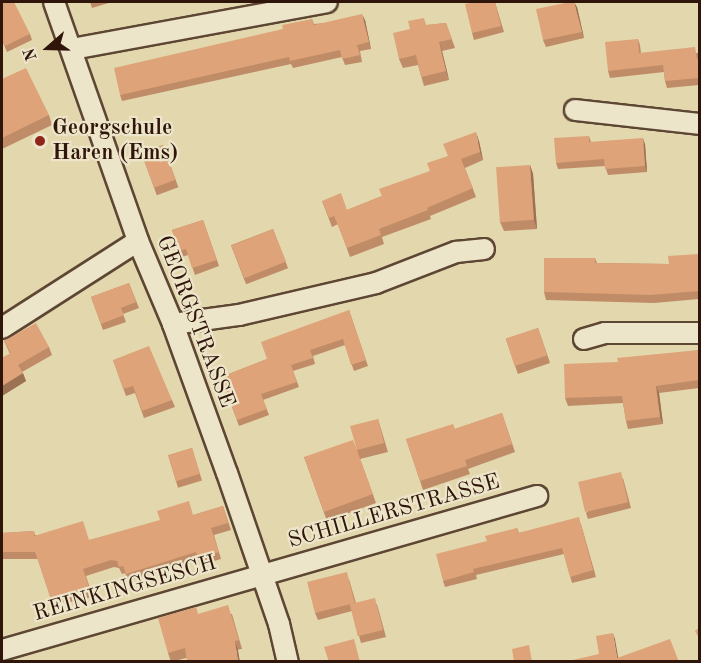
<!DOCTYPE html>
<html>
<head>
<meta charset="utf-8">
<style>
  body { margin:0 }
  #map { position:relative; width:701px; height:663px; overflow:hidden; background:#e3d7ad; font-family:"Old Standard TT",serif }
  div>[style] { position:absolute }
  .roads { filter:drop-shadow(2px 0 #5d4633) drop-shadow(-2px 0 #5d4633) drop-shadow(0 2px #5d4633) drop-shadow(0 -2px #5d4633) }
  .minor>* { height:20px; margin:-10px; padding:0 10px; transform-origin:10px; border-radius:10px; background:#ede5ca }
  .wall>* { inset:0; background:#bf8c67; transform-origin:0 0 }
  .shaded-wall>* { inset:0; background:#9b7254 }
  .building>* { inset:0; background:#dea378; transform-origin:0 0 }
  .dots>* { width:16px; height:16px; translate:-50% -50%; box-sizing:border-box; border:3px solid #ede5ca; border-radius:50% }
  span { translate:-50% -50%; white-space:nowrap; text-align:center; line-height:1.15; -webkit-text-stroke:4.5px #ede5ca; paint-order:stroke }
  .poi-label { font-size:22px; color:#30160a; font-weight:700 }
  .left { translate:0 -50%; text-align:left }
  .street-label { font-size:22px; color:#30160a }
  .frame { position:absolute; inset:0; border:3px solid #30160a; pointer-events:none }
  .north { position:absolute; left:18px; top:18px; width:60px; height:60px; -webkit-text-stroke:4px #ede5ca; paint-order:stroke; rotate:250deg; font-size:16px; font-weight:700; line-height:24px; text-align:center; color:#30160a }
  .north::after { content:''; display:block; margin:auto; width:21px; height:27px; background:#30160a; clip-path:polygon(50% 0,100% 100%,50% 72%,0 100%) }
</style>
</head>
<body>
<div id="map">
  <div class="roads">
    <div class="minor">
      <i style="left:54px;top:2px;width:253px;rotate:70.6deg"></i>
      <i style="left:138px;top:241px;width:90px;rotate:67.1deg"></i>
      <i style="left:173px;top:324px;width:158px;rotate:70.1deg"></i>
      <i style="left:227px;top:473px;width:160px;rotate:71deg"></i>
      <i style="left:279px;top:624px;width:39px;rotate:77deg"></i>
      <i style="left:72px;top:49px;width:259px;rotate:-10.4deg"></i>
      <i style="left:575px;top:110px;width:126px;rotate:6.4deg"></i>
      <i style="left:173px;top:324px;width:67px;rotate:-7.8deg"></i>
      <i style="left:239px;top:315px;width:141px;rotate:-13.1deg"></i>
      <i style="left:376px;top:283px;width:86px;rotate:-21.2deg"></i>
      <i style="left:456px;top:252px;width:28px;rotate:-6deg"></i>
      <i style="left:2px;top:328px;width:161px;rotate:-32.6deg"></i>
      <i style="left:584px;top:339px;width:22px;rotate:-16deg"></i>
      <i style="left:605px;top:333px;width:95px"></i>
      <i style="left:2px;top:650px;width:557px;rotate:-16.06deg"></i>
    </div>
  </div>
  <div class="wall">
    <i style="clip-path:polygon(2px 2px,30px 34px,32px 40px,7px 52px,2px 40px)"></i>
    <i style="clip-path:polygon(90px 2px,112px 2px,92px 8px)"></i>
    <i style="clip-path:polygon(495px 2px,504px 32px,474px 40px,472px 33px)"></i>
    <i style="clip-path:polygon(577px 7px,584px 38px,546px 47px,543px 40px)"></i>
    <i style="clip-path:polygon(312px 19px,314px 24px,365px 20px,371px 49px,360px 51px,362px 62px,345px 65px,342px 57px,293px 68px,291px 64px,122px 101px,120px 95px,283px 29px)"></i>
    <i style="clip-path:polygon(446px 23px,455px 48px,442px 51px,449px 80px,424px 86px,418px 65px,403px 68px,399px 59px,427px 25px)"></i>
    <i style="clip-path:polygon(638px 39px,640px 45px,641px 53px,698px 53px,698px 59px,699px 59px,699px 85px,667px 88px,665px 81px,664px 72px,610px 78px,608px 71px)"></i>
    <i style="clip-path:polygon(2px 79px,49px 115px,52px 125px,2px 149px)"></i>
    <i style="clip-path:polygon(589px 136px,591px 142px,645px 144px,647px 172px,608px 175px,605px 166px,558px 169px,556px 163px)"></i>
    <i style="clip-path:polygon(479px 141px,483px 160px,465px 168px,476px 197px,430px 216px,431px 219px,382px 237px,384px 244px,350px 257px,338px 224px,332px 227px,322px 201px,347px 210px,382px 196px,430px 171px,448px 156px)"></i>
    <i style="left:163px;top:145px;width:45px;height:23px;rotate:70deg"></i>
    <i style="clip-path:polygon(530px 165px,533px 174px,537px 229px,504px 231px,500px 222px)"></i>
    <i style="clip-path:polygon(203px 220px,219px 266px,195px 275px,188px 255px,182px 257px,172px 230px)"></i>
    <i style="left:273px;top:229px;width:42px;height:45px;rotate:69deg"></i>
    <i style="clip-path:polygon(699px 254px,699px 299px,654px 303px,546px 300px,544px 292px,595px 258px,597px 263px,669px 264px)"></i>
    <i style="clip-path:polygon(129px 283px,139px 308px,123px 314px,126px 322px,103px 330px,91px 297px)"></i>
    <i style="clip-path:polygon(349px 310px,368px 366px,354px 371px,345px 345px,313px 356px,315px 364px,293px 371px,299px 387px,263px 400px,269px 415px,239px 426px,221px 377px,267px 359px)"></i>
    <i style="left:538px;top:328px;width:37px;height:34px;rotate:71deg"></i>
    <i style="clip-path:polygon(4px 341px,49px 347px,52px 355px,22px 372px,26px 381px,2px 396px,2px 358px,10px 354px)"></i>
    <i style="clip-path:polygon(699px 350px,699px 388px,659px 393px,663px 424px,628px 429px,626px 421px,623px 403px,568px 406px,565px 398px,618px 362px)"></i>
    <i style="clip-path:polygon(113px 360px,172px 400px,175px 407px,144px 418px,135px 393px,126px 396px)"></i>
    <i style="clip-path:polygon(502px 413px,515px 452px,468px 469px,470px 474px,423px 490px,406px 439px,455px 429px)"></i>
    <i style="clip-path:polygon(378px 419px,388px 452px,360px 459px,376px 503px,327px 521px,304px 457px,357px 450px)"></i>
    <i style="left:192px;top:448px;width:34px;height:25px;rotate:73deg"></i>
    <i style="clip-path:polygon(623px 478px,631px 508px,588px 519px,586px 513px)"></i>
    <i style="clip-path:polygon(223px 506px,231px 530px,214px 535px,221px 559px,200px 565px,198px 559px,128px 581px,125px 573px,122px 574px,119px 568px,114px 567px,86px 576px,93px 597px,53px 606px,38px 559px,2px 559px,2px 533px,34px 531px,35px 535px,89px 540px,193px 515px)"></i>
    <i style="clip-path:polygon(581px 524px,596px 577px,572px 583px,564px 554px,476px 575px,477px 579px,445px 587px,443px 581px,487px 541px,517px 528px,519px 533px)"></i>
    <i style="clip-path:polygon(349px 579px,356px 603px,377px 604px,386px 637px,361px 643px,352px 611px,318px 620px,315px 613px)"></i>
    <i style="clip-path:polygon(198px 614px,232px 614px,242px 649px,186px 658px,171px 662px,168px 653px)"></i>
  </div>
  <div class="shaded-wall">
    <i style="clip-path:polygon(574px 2px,577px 7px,584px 38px,582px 32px)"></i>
    <i style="clip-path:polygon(362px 14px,365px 20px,371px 49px,369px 42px)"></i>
    <i style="clip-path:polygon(439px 42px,442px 51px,449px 80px,446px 71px)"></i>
    <i style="clip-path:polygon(476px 132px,479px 141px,483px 160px,480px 152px)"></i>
    <i style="clip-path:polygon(643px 138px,645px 144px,647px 172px,645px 166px)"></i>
    <i style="clip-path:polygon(530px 165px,533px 174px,537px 229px,534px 220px)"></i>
    <i style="clip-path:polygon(23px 373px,26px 381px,2px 396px,2px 386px)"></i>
    <i style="clip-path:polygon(656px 386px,659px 393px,663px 424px,660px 417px)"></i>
    <i style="clip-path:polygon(613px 633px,615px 639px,619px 662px,617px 658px)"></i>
    <i style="clip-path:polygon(235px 641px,238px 650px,240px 662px,238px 662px)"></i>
  </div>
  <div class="building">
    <i style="clip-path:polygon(2px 2px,14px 2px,30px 34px,5px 46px,2px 39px)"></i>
    <i style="clip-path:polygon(475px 2px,495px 2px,501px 26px,472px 33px,465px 4px)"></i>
    <i style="clip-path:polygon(570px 2px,574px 2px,582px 32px,543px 40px,536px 9px)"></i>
    <i style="clip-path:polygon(362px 14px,369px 42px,357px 45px,360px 55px,342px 59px,340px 50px,290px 61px,289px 57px,120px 95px,114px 68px,283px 29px,282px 25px,312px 19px,314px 25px)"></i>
    <i style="clip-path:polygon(424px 18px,426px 25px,446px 23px,452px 39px,439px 42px,446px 71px,421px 77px,416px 55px,399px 59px,393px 33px,410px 29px,408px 21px)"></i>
    <i style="clip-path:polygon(638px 39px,639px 53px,695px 47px,697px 59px,699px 59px,699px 78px,665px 81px,663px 65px,608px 71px,605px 42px)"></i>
    <i style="clip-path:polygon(26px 68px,49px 115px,2px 138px,2px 79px)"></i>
    <i style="clip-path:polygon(476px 132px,480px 152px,461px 159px,473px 188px,427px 208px,428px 210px,379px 229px,381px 235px,347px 248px,334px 216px,329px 218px,322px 201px,341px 193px,347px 210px,382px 196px,379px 189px,430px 171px,427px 163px,448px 156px,443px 144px)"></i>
    <i style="clip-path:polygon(589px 136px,589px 142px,643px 138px,645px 166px,605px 169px,604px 159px,556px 163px,554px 138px)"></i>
    <i style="left:163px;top:145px;width:37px;height:23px;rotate:70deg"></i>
    <i style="left:530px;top:165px;width:55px;height:34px;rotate:86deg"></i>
    <i style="clip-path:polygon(203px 220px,217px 260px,192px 268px,186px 249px,179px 251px,172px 230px)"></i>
    <i style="left:273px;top:229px;width:35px;height:45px;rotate:68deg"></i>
    <i style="clip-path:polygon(699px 254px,699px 291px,651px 295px,544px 292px,544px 258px,595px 258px,595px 263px,669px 264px,668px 256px)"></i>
    <i style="clip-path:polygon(129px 283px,136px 302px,121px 308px,124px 315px,101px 324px,91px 297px)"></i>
    <i style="clip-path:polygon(349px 310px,366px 360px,351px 365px,343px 339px,310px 350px,313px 358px,291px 365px,297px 382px,261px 394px,267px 409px,237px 420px,221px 377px,267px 359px,261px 342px)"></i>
    <i style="clip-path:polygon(36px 323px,49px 347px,18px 365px,23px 373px,2px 386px,2px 358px,11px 353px,17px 364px,4px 341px)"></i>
    <i style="left:538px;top:328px;width:29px;height:34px;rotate:72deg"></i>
    <i style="clip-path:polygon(149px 346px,172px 400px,142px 411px,133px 386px,123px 389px,113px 360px)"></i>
    <i style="clip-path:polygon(699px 350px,699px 380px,656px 386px,660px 417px,626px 421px,622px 396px,565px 398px,564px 364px,618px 362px,617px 358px)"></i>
    <i style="clip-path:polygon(502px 413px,512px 444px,465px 460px,467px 466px,420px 481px,406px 439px,453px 424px,455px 429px)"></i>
    <i style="clip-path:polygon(378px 419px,384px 443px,357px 450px,373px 494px,324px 512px,304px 457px,353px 440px,357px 450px,350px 426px)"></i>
    <i style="left:192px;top:448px;width:27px;height:25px;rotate:73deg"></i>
    <i style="left:621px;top:472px;width:31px;height:44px;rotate:77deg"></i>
    <i style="clip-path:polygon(189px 501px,193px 515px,223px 506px,228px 523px,211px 528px,219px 552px,198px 558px,196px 552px,126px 574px,123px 566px,119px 567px,117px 561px,111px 560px,83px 569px,90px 590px,51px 599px,35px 552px,2px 552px,2px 533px,34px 531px,34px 536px,83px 521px,89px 540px,160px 520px,157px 511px)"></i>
    <i style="clip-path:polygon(579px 517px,593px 570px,570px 577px,562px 548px,473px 569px,474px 572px,443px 581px,436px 554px,487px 541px,485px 536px,517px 528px,518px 533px)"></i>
    <i style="left:347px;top:572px;width:32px;height:41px;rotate:76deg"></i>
    <i style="left:375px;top:598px;width:33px;height:26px;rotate:76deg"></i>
    <i style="clip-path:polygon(228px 605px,239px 640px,235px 641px,238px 662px,187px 662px,185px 648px,168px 653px,158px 618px,196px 607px,198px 614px)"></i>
    <i style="clip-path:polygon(699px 628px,699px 638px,695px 631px)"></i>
    <i style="clip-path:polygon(613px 633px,617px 658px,670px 639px,679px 662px,564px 662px,599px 654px,596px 636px)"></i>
    <i style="clip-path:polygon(354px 639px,360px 662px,329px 662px,324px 647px)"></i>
    <i style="clip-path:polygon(529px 645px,532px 662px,514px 662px,512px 649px)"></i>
  </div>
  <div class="dots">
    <i style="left:40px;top:141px;background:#8f2418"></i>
  </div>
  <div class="poi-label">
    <span class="left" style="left:52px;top:141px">Georgschule<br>Haren (Ems)</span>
  </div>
  <div class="street-label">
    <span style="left:195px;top:322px;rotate:69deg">GEORGSTRASSE</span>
    <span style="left:394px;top:512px;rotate:-16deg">SCHILLERSTRASSE</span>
    <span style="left:125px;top:589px;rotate:-16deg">REINKINGSESCH</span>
  </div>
  <div class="frame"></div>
  <div class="north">N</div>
</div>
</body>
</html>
